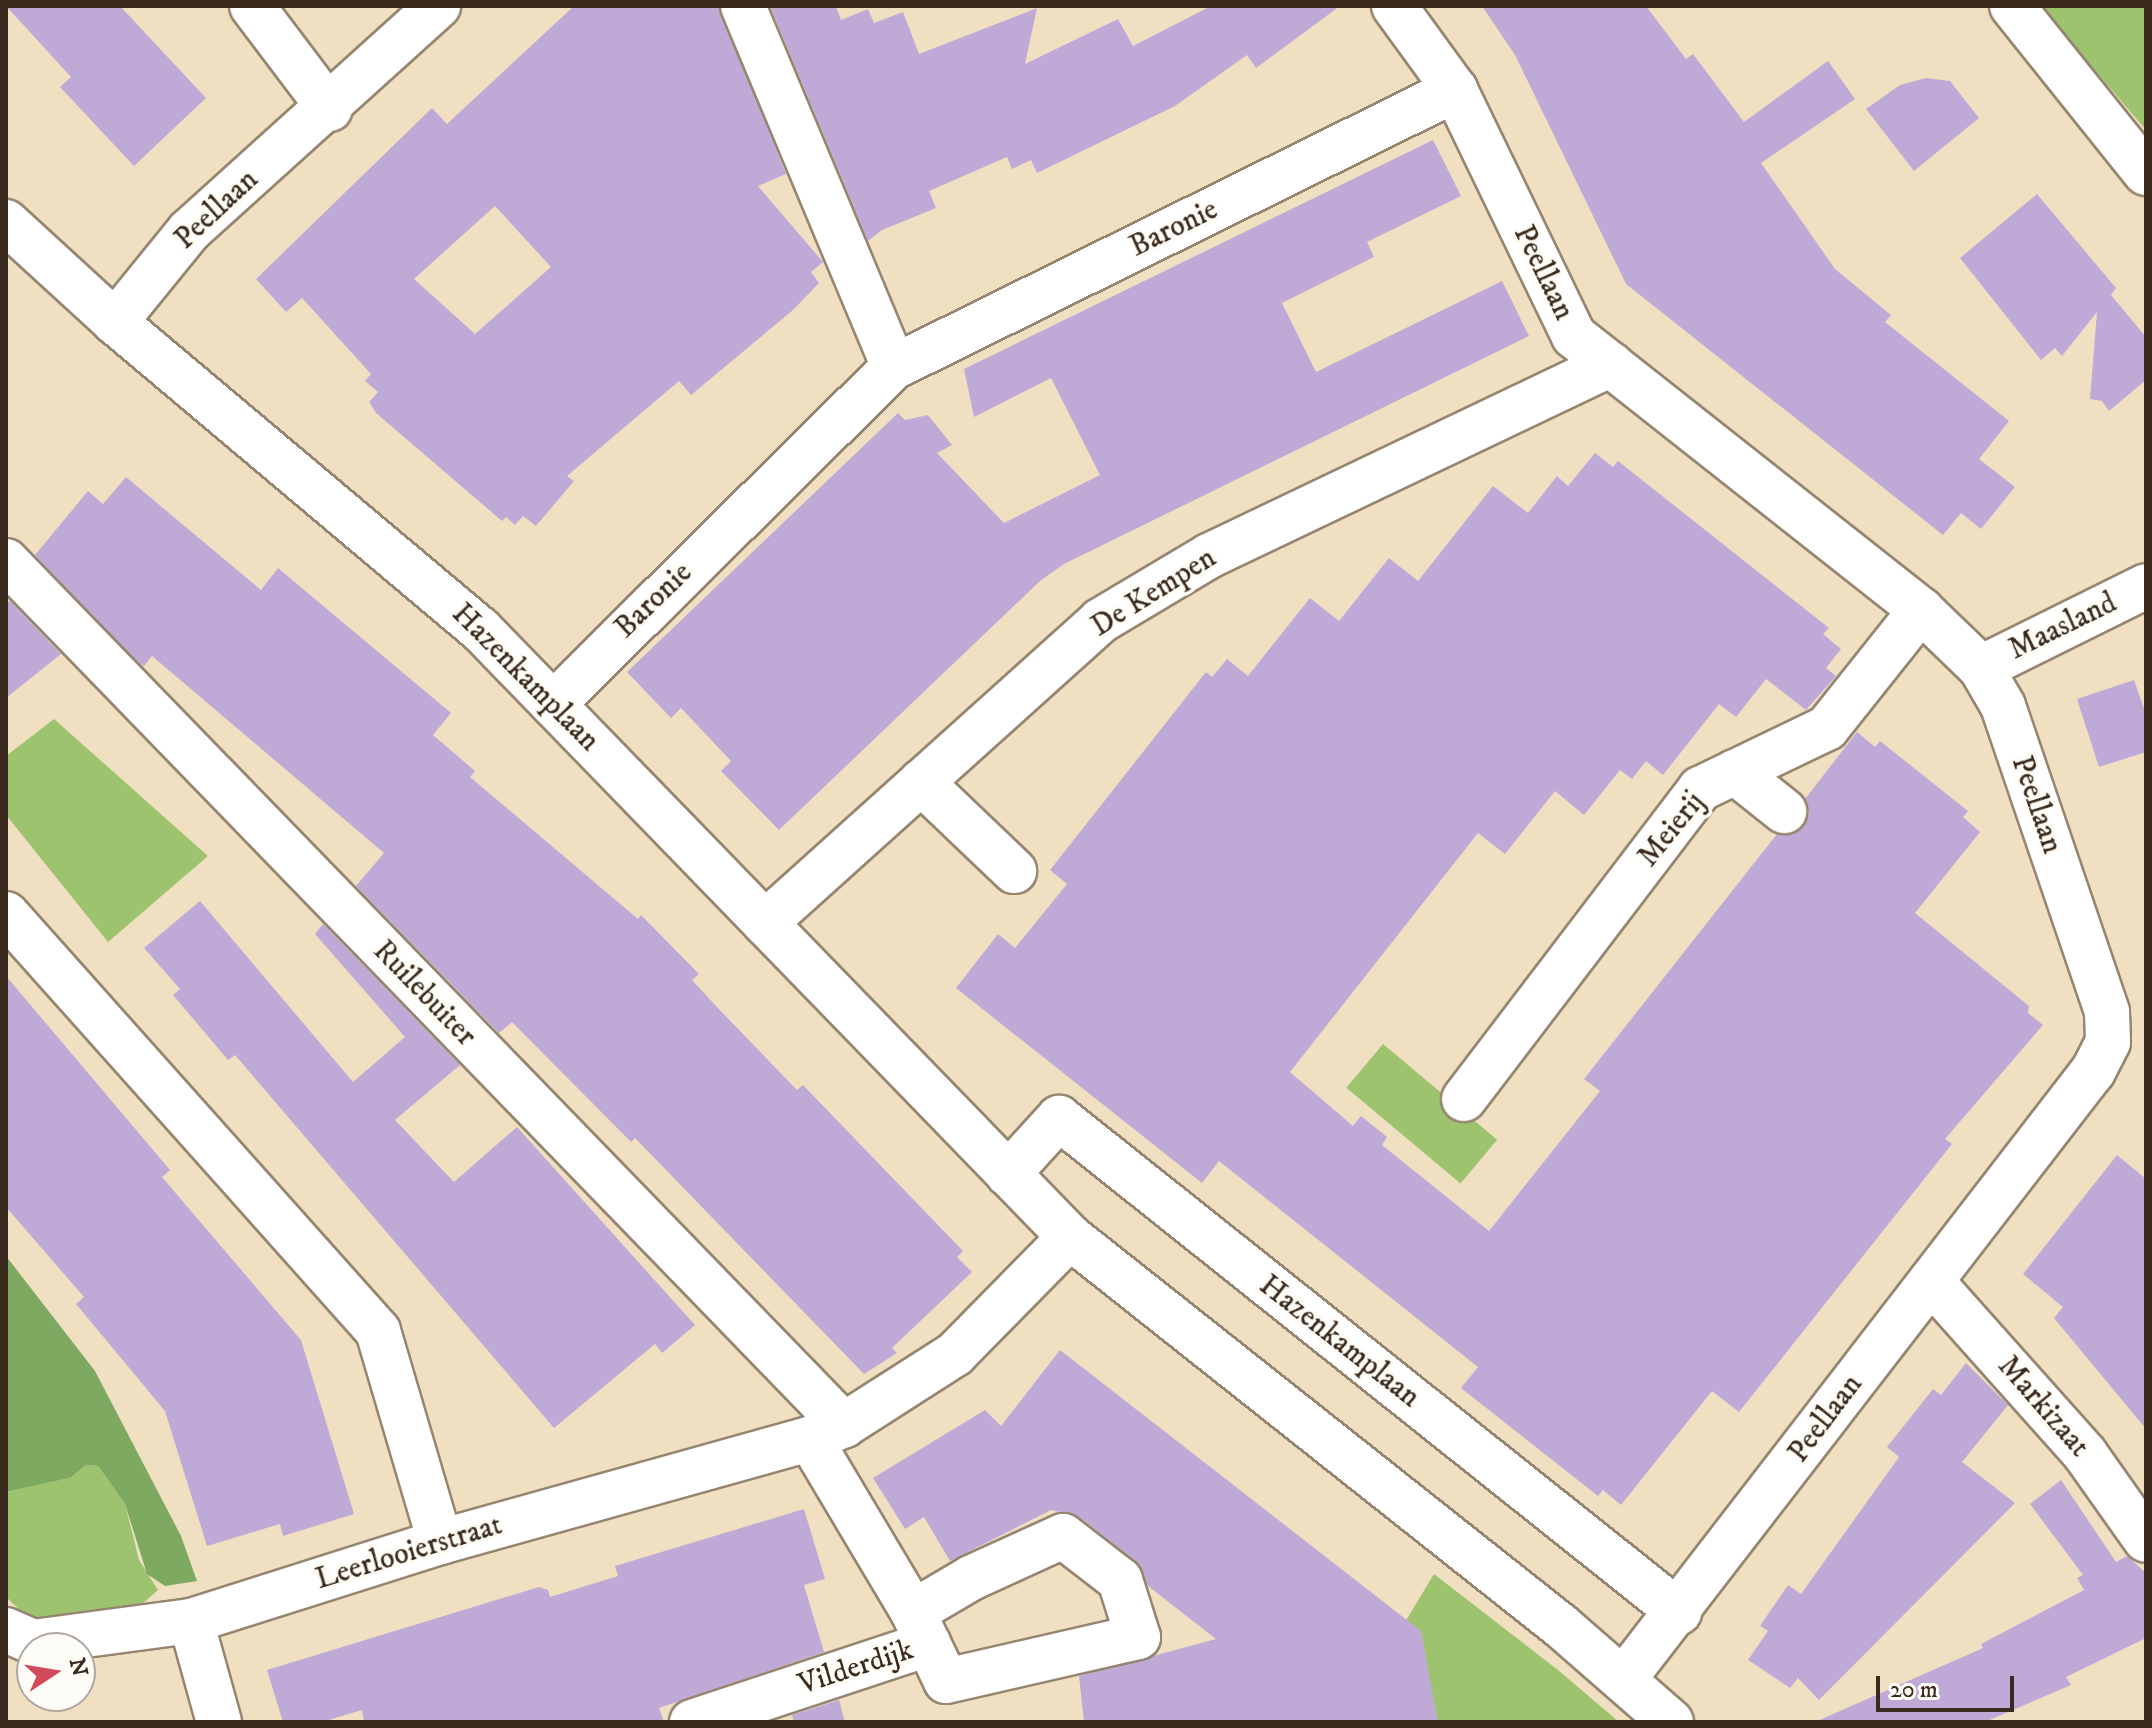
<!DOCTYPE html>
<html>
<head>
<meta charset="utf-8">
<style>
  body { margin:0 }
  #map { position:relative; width:2152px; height:1728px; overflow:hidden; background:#f0e0c1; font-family:"IM FELL DW Pica",serif }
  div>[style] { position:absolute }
  .green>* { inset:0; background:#9ec36e; transform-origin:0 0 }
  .forest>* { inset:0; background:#7ea961 }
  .building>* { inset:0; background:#bfaad7 }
  .roads { filter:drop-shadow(2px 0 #968570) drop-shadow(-2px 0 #968570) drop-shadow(0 2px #968570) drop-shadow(0 -2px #968570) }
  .minor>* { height:44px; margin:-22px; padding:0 22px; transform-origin:22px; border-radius:22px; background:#fff }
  span { translate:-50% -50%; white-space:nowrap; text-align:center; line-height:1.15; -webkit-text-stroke:7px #fdfcf7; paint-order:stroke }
  .street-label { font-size:30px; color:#3b2a1e }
  .frame { position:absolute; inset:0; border:8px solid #3b2a1e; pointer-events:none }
  .north { position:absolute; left:16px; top:1632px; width:80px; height:80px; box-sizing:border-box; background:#fdfcf7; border:2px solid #afa8a0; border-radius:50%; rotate:78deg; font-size:22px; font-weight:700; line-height:32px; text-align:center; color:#3b2a1e }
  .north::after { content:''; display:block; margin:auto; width:28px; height:36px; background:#d1495b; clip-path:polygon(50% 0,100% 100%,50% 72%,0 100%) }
  .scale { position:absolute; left:1876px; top:1676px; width:138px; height:36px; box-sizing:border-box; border:4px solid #3b2a1e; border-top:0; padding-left:10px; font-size:24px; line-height:28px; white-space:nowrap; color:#3b2a1e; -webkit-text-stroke:6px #fdfcf7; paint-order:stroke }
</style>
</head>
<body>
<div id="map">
  <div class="green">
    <i style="clip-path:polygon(2041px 6px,2146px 6px,2146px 130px,2051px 19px)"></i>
    <i style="clip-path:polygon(54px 719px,208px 856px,108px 942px,6px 815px,6px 756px)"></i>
    <i style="left:1383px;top:1044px;width:149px;height:57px;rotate:40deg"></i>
    <i style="clip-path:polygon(86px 1465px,98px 1466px,125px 1504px,139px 1560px,158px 1590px,141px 1605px,106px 1613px,57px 1621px,25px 1615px,6px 1597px,6px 1492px,70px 1478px)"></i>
    <i style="clip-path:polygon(1434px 1574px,1558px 1670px,1619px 1722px,1423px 1722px,1399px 1632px)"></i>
  </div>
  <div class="forest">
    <i style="clip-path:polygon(6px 1256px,95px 1371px,181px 1536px,197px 1581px,165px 1586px,147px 1574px,125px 1504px,98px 1466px,86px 1465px,70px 1478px,6px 1492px)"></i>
  </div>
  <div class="building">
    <i style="clip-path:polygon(6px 6px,120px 6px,206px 98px,134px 166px,60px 87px,71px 77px)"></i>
    <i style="clip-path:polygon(evenodd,574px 6px,719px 6px,786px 174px,758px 186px,823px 262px,811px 272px,819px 283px,793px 310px,691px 395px,679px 381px,567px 476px,574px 481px,536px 526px,523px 516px,515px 525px,506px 517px,502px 521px,376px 413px,369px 402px,378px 392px,365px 381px,371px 374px,302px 298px,286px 312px,256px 279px,432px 108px,447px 124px,574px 6px,495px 206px,551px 267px,475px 334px,414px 279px,495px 206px)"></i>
    <i style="clip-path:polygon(770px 6px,836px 6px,841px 20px,868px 9px,874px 23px,903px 12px,919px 54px,1037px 8px,1025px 64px,1118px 19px,1133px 46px,1211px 6px,1340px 6px,1256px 68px,1247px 55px,1175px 106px,1037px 173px,1031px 160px,1012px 169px,1007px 157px,929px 191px,936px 208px,882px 230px,868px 241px)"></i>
    <i style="clip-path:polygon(1482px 6px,1646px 6px,1686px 59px,1693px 54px,1744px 122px,1828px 61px,1855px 99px,1761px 163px,1835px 269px,1891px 315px,1885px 322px,2009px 421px,1979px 459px,2015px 487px,1981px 529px,1961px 513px,1943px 535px,1626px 284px,1515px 55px)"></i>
    <i style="clip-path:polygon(1926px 78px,1950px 81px,1979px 118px,1914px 171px,1866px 109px,1900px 85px)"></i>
    <i style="clip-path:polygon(1433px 140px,1461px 196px,1367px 242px,1374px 257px,1282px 303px,1316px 372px,1502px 281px,1529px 336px,1064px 564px,1040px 581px,779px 830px,721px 771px,731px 761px,681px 708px,671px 718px,627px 672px,898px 413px,905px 420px,928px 415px,952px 445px,937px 453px,1004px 523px,1100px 475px,1051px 378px,974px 417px,964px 369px)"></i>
    <i style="clip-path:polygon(2037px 194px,2116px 288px,2111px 295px,2146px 337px,2146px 380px,2109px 411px,2102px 401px,2090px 399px,2097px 312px,2062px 356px,2055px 348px,2041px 360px,1960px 258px)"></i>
    <i style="clip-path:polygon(1595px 453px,1613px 467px,1618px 461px,1829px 628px,1823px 634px,1841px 649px,1826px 668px,1836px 676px,1806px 710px,1766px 679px,1736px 717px,1719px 704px,1663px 775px,1646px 761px,1632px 779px,1620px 770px,1584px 815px,1555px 791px,1505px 854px,1478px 833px,1290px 1072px,1353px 1126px,1361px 1116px,1387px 1137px,1382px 1145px,1489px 1231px,1600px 1091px,1584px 1079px,1777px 834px,1792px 834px,1803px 827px,1809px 814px,1805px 799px,1857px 732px,1875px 747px,1880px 741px,1968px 811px,1963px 817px,1980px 832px,1915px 913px,2029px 1006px,2028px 1013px,2043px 1025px,1945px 1139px,1952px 1144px,1739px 1412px,1712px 1391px,1621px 1505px,1603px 1490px,1598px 1496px,1461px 1388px,1478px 1367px,1219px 1161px,1202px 1183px,956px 988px,998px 934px,1015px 948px,1067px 884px,1050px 870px,1206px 672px,1212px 677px,1227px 659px,1248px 676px,1310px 598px,1339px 621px,1389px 558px,1418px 581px,1493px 486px,1528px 513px,1557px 476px,1568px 486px)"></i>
    <i style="clip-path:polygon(126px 477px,261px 590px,278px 568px,451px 713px,433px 735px,475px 771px,470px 777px,638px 919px,641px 915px,699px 974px,692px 980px,715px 1005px,797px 1090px,803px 1085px,963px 1251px,957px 1257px,972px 1272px,892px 1348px,897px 1353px,864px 1374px,635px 1138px,631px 1142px,512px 1022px,499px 1033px,356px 886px,384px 853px,152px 656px,144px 666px,139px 663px,35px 555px,88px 491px,103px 504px)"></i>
    <i style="clip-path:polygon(10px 601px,61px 654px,6px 698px,6px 604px)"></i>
    <i style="clip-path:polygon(2134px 680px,2146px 714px,2146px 752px,2099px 767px,2077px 699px)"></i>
    <i style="clip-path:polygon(200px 901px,353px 1082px,405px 1037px,315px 934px,323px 924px,460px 1065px,395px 1120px,454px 1182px,517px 1127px,695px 1325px,662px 1353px,655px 1344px,554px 1428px,235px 1055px,228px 1060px,173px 995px,180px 989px,144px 948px)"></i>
    <i style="clip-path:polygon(6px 976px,170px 1170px,162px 1177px,301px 1340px,354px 1514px,283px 1536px,280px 1524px,207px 1546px,165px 1411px,76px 1304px,84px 1297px,6px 1207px)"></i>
    <i style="clip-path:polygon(2117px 1155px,2146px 1179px,2146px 1429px,2054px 1318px,2063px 1307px,2023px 1274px)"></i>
    <i style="clip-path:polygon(1060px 1350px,1421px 1631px,1438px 1722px,1084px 1722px,1079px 1676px,1216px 1639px,1148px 1586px,1135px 1560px,1078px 1516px,1051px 1510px,950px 1561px,924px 1517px,905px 1529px,873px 1478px,985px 1410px,1001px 1426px)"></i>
    <i style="clip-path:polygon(1966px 1363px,2008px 1405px,1962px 1462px,2015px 1503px,1819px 1700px,1798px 1678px,1790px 1688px,1748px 1660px,1768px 1631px,1760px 1626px,1788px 1585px,1801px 1594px,1899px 1457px,1887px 1447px,1933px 1389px,1941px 1395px)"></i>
    <i style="clip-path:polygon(2061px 1480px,2116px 1562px,2127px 1556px,2146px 1573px,2146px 1638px,2066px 1677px,2071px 1685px,1985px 1722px,1815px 1722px,1983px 1648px,1981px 1644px,2084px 1590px,2077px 1578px,2083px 1575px,2030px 1504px)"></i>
    <i style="clip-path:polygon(804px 1509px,825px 1579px,804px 1585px,824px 1652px,659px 1708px,664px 1722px,364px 1722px,362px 1710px,322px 1722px,283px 1722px,267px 1670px,539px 1587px,548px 1590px,550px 1597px,618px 1576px,615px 1566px)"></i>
    <i style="clip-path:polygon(839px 1700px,845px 1722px,794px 1722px,792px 1715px)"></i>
  </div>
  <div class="roads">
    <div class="minor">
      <i style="left:252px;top:6px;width:129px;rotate:52.9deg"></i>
      <i style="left:743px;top:6px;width:391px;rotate:67.3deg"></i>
      <i style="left:1394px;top:6px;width:104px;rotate:54deg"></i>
      <i style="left:1455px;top:90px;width:273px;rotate:64.2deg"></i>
      <i style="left:1574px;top:336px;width:442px;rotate:38.3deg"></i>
      <i style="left:1921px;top:610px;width:83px;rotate:44deg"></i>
      <i style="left:1981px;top:668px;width:44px;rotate:59.9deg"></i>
      <i style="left:2003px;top:706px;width:323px;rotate:71.2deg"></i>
      <i style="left:2107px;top:1012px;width:30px;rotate:88deg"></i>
      <i style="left:2108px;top:1042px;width:33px;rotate:117deg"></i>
      <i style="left:2093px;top:1071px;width:769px;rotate:127.66deg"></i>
      <i style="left:2012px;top:6px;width:214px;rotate:51.3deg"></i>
      <i style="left:6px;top:222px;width:148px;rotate:42.5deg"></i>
      <i style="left:115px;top:322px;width:477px;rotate:40.1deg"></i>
      <i style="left:480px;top:629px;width:847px;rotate:45.86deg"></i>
      <i style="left:1070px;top:1237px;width:626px;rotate:38.39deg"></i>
      <i style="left:1561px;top:1626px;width:146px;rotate:41.1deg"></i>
      <i style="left:115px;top:322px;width:117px;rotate:-50.9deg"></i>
      <i style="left:189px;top:231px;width:336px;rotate:-42.1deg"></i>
      <i style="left:6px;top:561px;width:1204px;rotate:45.88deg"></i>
      <i style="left:1981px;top:668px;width:184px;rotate:-26.4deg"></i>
      <i style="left:553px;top:704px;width:479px;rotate:-44.7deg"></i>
      <i style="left:894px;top:367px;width:626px;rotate:-26.28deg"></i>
      <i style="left:1735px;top:772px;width:63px;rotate:38.5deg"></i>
      <i style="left:921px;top:782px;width:129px;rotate:43.7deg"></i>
      <i style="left:6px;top:914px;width:559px;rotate:48.26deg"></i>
      <i style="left:378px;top:1331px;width:220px;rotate:73.6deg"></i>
      <i style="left:765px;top:923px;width:451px;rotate:-42deg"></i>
      <i style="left:1100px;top:621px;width:127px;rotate:-30.8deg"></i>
      <i style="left:1209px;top:556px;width:445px;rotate:-25.5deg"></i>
      <i style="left:1464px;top:1099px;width:390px;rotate:-52.7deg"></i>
      <i style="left:1700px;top:789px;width:141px;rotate:-25.7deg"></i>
      <i style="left:1827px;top:728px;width:151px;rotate:-51.5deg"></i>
      <i style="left:1008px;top:1174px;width:76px;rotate:-47.7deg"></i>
      <i style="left:1059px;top:1118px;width:793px;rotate:38.55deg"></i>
      <i style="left:1931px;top:1281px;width:232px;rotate:48.3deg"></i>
      <i style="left:2085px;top:1454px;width:105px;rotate:54.7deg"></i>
      <i style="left:810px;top:1439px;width:201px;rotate:59.2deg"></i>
      <i style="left:913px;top:1612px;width:76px;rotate:64.4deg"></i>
      <i style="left:946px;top:1681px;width:197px;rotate:-12.9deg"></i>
      <i style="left:1138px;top:1637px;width:60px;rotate:-107.5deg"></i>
      <i style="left:1120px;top:1580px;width:72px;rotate:-142.3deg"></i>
      <i style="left:1063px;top:1536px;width:101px;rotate:155.5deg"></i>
      <i style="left:971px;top:1578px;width:67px;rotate:149.6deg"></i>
      <i style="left:191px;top:1621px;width:105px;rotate:74.5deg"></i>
      <i style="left:6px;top:1630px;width:30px;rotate:24deg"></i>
      <i style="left:33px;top:1642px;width:159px;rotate:-7.6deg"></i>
      <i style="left:191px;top:1621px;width:261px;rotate:-17.6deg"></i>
      <i style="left:440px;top:1542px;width:384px;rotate:-15.6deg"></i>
      <i style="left:810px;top:1439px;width:37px;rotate:-22deg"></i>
      <i style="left:844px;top:1425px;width:132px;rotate:-32.6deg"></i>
      <i style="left:955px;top:1354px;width:164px;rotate:-45.5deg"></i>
      <i style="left:692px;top:1722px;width:249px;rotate:-18.3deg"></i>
    </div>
  </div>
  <div class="street-label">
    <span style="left:217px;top:210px;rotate:-43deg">Peellaan</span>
    <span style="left:1174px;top:229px;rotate:-26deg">Baronie</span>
    <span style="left:1543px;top:273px;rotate:64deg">Peellaan</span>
    <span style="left:1154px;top:593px;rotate:-32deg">De Kempen</span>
    <span style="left:654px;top:601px;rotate:-44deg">Baronie</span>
    <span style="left:2063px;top:627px;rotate:-26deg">Maasland</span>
    <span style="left:525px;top:678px;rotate:45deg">Hazenkamplaan</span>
    <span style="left:2036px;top:805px;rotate:71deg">Peellaan</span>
    <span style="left:1672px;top:830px;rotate:-51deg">Meierij</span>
    <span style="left:424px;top:994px;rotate:46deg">Ruilebuiter</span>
    <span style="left:1339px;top:1342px;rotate:38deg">Hazenkamplaan</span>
    <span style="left:2043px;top:1407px;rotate:49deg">Markizaat</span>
    <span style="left:1826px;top:1419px;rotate:-53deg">Peellaan</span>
    <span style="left:409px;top:1553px;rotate:-17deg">Leerlooierstraat</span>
    <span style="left:856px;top:1668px;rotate:-18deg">Vilderdijk</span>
  </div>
  <div class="frame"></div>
  <div class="north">N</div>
  <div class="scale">20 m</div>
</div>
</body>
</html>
